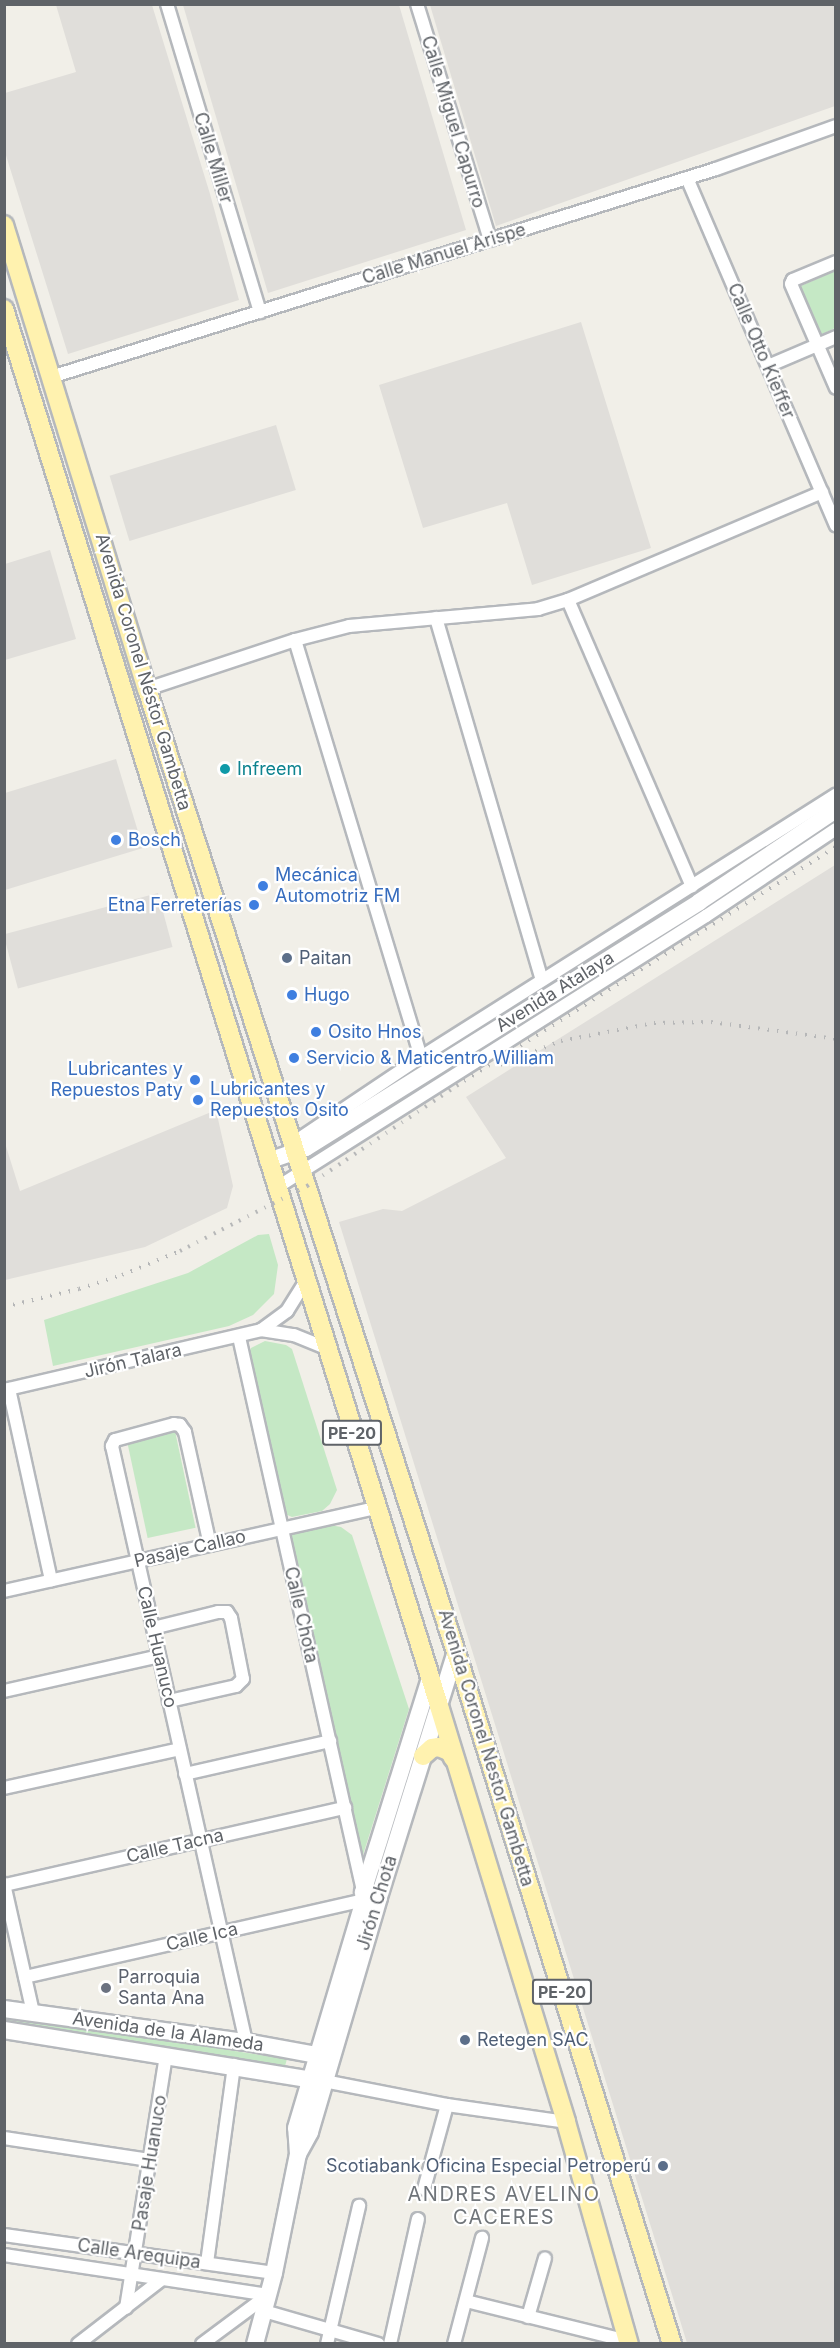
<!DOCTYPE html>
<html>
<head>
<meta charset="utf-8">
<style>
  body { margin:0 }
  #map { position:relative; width:840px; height:2348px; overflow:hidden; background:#f1efe8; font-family:Inter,sans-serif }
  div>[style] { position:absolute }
  .industrial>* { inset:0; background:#e0deda; transform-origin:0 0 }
  .green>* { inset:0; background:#c5e8c5; transform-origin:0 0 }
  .roads { filter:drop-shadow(2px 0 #b5b8bc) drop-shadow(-2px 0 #b5b8bc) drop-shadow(0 2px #b5b8bc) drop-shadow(0 -2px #b5b8bc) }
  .street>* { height:12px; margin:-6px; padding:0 6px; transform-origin:6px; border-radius:6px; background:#fff }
  .secondary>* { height:16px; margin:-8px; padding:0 8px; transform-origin:8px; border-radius:8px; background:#fff }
  .primary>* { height:18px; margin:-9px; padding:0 9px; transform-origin:9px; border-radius:9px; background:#fff2af }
  .rail>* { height:4px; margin-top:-2px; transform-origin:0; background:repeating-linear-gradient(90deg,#b6b7b8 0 1.5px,transparent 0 9.5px) }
  .dots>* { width:16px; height:16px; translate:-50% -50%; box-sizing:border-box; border:3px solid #fff; border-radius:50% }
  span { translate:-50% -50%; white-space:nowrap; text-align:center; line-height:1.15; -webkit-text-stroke:4.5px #fff; paint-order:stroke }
  .shield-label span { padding:2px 4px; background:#fff; border:2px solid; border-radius:4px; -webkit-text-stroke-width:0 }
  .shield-label { font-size:16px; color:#5f6368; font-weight:700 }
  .street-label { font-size:18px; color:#5f6368 }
  .culture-label { font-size:18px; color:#0d838f }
  .left { translate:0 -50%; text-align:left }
  .shop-label { font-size:18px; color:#366cbe }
  .right { translate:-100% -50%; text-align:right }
  .service-label { font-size:18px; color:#4e5e75 }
  .worship-label { font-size:18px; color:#5b616d }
  .neighbourhood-label { font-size:20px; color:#70757a; letter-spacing:1.5px }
  .frame { position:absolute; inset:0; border:6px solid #5f6368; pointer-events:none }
</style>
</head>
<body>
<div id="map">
  <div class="industrial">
    <i style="clip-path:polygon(56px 5px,152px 5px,210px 194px,239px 300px,68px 354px,4px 149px,5px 93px,76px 72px)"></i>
    <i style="clip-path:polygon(183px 5px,399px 5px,466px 230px,268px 293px)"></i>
    <i style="clip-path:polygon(430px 5px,833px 5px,836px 10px,835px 106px,496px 226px)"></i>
    <i style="clip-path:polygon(581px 322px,651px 548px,532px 585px,507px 503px,423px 528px,379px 385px)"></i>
    <i style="left:276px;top:425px;width:68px;height:174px;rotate:73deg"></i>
    <i style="clip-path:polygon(50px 550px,76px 639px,5px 660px,5px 564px)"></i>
    <i style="clip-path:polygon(116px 759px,143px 848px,5px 890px,5px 793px)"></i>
    <i style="clip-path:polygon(835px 865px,835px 2343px,687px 2343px,339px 1222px,383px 1209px,402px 1211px,506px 1158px,466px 1097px)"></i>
    <i style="left:158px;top:893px;width:56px;height:160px;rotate:75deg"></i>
    <i style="clip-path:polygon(216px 1110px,233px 1186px,227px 1208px,145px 1247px,5px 1280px,5px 1143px,20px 1191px)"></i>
  </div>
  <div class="green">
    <i style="clip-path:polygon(835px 271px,835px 328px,818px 336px,796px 288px)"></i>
    <i style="clip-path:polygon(269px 1234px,278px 1265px,274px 1294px,253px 1315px,229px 1326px,53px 1366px,44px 1320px,188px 1273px,258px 1235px)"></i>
    <i style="clip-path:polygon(265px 1341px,286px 1345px,292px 1349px,337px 1490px,330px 1504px,322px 1511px,292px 1517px,285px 1514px,248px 1355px,251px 1348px)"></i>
    <i style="left:175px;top:1431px;width:99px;height:49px;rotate:78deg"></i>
    <i style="clip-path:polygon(330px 1525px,341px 1527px,352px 1535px,409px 1709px,363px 1855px,288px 1541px,291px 1535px,297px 1532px)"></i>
    <i style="clip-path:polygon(4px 2016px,287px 2059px,285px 2066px,5px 2028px)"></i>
  </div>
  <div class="roads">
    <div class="street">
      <i style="left:167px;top:4px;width:322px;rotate:73.2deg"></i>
      <i style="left:417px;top:4px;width:247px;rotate:72.8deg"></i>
      <i style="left:687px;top:178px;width:378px;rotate:66.8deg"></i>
      <i style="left:836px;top:262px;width:47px;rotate:157.3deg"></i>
      <i style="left:793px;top:280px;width:4px;rotate:117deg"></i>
      <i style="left:791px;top:284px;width:113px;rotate:66.6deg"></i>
      <i style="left:768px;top:366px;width:74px;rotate:-23.1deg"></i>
      <i style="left:51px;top:377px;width:697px;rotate:-17.37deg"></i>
      <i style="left:716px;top:169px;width:127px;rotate:-19.7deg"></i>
      <i style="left:568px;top:600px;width:312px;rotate:66.6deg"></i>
      <i style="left:436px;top:618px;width:377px;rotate:73.7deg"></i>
      <i style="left:295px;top:640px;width:436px;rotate:73.2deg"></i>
      <i style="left:147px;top:689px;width:156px;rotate:-18.3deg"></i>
      <i style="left:295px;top:640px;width:56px;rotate:-14.5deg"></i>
      <i style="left:349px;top:626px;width:190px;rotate:-5.1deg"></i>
      <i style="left:538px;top:609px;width:31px;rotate:-17deg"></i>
      <i style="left:568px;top:600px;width:276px;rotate:-23deg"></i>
      <i style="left:293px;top:1143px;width:154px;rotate:-33.9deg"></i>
      <i style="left:421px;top:1057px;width:491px;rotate:-32.3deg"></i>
      <i style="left:276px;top:1188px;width:509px;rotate:-32.32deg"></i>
      <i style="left:706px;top:916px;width:156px;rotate:-33.8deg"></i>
      <i style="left:261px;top:1330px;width:33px;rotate:9deg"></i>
      <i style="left:294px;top:1335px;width:35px;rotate:22deg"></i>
      <i style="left:239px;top:1337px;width:568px;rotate:77.38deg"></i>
      <i style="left:9px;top:1389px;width:196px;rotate:77.6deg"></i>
      <i style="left:4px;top:1390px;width:264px;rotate:-13.1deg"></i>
      <i style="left:261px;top:1330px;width:32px;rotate:-36deg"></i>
      <i style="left:287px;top:1311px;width:34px;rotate:-58deg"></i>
      <i style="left:210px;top:1545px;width:116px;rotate:-102.5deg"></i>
      <i style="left:185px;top:1432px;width:9px;rotate:-126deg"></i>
      <i style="left:180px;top:1425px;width:6px;rotate:-171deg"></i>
      <i style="left:174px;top:1424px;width:61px;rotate:164.8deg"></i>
      <i style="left:115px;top:1440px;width:7px;rotate:117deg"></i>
      <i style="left:112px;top:1446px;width:611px;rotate:77.33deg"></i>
      <i style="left:4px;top:1591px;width:380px;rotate:-12.6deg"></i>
      <i style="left:153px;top:1628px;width:67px;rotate:-13.8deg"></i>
      <i style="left:218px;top:1612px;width:9px"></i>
      <i style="left:227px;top:1612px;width:7px;rotate:56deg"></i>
      <i style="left:231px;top:1618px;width:62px;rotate:78.9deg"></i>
      <i style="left:243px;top:1679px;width:10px;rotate:135deg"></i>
      <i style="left:236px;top:1686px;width:69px;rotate:167.4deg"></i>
      <i style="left:4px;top:1691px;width:159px;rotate:-12.7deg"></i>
      <i style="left:185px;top:1774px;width:149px;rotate:-12.8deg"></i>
      <i style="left:4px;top:1788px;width:180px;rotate:-12.5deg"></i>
      <i style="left:4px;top:1884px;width:132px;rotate:77.3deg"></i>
      <i style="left:5px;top:1885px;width:349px;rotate:-12.8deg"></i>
      <i style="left:25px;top:1977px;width:353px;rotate:-12.8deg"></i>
      <i style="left:324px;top:2081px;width:125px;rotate:11deg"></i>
      <i style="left:447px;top:2105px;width:120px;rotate:8.1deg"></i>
      <i style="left:4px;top:2138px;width:147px;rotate:8.6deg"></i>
      <i style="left:424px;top:2189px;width:87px;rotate:-74.7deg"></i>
      <i style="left:4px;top:2235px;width:273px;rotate:8deg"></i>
      <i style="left:4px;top:2255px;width:267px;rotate:8.6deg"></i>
      <i style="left:207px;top:2263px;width:200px;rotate:-82.2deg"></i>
      <i style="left:466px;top:2301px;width:167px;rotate:13.9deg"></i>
      <i style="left:126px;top:2308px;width:256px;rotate:-81deg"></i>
      <i style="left:264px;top:2311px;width:119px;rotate:16.1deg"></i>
      <i style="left:528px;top:2317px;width:61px;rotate:-73.9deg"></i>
      <i style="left:78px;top:2344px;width:106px;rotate:-37.7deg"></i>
      <i style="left:202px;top:2344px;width:82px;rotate:-36.6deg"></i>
      <i style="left:327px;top:2344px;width:142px;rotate:-76.9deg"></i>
      <i style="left:390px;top:2344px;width:128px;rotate:-77.4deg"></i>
      <i style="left:454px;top:2344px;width:110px;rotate:-75.2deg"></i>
    </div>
    <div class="secondary">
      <i style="left:268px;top:1161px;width:40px;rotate:-18.9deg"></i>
      <i style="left:306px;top:1148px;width:464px;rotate:-32deg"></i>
      <i style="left:699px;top:902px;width:165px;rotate:-33.9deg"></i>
      <i style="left:4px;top:2009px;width:244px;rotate:7.8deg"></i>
      <i style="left:246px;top:2042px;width:82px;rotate:10.5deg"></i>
      <i style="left:4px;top:2030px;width:320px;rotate:9.2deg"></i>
      <i style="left:298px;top:2154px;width:25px;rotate:-61deg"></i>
      <i style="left:310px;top:2132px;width:245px;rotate:-73.6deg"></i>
      <i style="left:379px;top:1897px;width:257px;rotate:-72.6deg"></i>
      <i style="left:255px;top:2344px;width:73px;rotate:-75deg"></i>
      <i style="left:274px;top:2273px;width:121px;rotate:-78.6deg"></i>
      <i style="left:298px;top:2154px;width:26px;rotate:-94deg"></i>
      <i style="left:296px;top:2128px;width:238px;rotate:-73.4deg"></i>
      <i style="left:364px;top:1900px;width:8px;rotate:-97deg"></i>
      <i style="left:363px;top:1892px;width:224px;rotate:-72.6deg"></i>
    </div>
    <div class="primary">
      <i style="left:4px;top:225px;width:486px;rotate:72.9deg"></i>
      <i style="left:147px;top:689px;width:1025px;rotate:72.22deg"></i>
      <i style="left:460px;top:1665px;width:711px;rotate:72.66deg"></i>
      <i style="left:4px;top:309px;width:1463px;rotate:72.7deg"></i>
      <i style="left:439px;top:1706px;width:435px;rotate:73deg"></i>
      <i style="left:566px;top:2122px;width:231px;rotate:74.2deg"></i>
      <i style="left:423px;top:1756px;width:12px;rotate:-42deg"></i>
      <i style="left:432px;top:1748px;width:7px;rotate:-8deg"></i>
      <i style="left:439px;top:1747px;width:12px;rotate:24deg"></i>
      <i style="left:450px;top:1752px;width:7px;rotate:63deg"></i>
    </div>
  </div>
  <div class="rail">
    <i style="left:500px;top:1065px;width:66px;rotate:-21.5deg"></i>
    <i style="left:561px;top:1041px;width:95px;rotate:-11deg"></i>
    <i style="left:654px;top:1023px;width:57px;rotate:-1deg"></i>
    <i style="left:711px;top:1022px;width:126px;rotate:7.7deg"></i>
    <i style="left:4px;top:1307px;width:77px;rotate:-13.5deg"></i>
    <i style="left:79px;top:1289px;width:45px;rotate:-18deg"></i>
    <i style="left:122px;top:1275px;width:63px;rotate:-22.5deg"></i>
    <i style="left:180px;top:1251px;width:143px;rotate:-27.1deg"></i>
    <i style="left:307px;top:1186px;width:189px;rotate:-33.8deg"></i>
    <i style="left:464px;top:1081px;width:439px;rotate:-32.2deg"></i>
  </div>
  <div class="dots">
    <i style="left:225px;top:769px;background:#0f9aa8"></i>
    <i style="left:116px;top:840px;background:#3f7fe0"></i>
    <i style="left:263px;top:886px;background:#3f7fe0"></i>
    <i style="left:254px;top:905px;background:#3f7fe0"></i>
    <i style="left:287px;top:958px;background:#5c6f8a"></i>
    <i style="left:292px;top:995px;background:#3f7fe0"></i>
    <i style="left:316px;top:1032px;background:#3f7fe0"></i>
    <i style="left:294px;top:1058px;background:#3f7fe0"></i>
    <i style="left:195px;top:1080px;background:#3f7fe0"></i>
    <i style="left:198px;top:1100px;background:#3f7fe0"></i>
    <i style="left:106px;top:1988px;background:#6b7280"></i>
    <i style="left:465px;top:2040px;background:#5c6f8a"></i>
    <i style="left:663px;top:2166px;background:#5c6f8a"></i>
  </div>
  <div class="shield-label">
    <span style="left:352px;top:1433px">PE-20</span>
    <span style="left:562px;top:1992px">PE-20</span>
  </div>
  <div class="street-label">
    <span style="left:453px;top:122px;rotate:73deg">Calle Miguel Capurro</span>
    <span style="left:213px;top:158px;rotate:73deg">Calle Miller</span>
    <span style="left:444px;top:254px;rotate:-17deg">Calle Manuel Arispe</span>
    <span style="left:761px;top:351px;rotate:67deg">Calle Otto Kieffer</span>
    <span style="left:143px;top:672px;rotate:73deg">Avenida Coronel Néstor Gambetta</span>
    <span style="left:555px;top:992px;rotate:-32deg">Avenida Atalaya</span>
    <span style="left:133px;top:1361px;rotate:-13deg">Jirón Talara</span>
    <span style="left:190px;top:1549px;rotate:-13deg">Pasaje Callao</span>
    <span style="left:301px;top:1615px;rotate:77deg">Calle Chota</span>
    <span style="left:157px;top:1647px;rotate:77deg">Calle Huanuco</span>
    <span style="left:486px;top:1748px;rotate:73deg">Avenida Coronel Nestor Gambetta</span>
    <span style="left:175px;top:1846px;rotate:-13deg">Calle Tacna</span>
    <span style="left:377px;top:1903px;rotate:-73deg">Jirón Chota</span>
    <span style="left:202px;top:1937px;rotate:-13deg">Calle Ica</span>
    <span style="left:168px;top:2032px;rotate:8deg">Avenida de la Alameda</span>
    <span style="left:150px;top:2163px;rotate:-81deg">Pasaje Huanuco</span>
    <span style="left:139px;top:2254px;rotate:8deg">Calle Arequipa</span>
  </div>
  <div class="culture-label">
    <span class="left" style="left:237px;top:769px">Infreem</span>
  </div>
  <div class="shop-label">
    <span class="left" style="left:128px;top:840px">Bosch</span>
    <span class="left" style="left:275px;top:886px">Mecánica<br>Automotriz FM</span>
    <span class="right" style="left:242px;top:905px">Etna Ferreterías</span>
    <span class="left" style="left:304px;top:995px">Hugo</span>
    <span class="left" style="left:328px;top:1032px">Osito Hnos</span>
    <span class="left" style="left:306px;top:1058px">Servicio &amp; Maticentro William</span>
    <span class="right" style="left:183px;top:1080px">Lubricantes y<br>Repuestos Paty</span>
    <span class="left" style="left:210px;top:1100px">Lubricantes y<br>Repuestos Osito</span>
  </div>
  <div class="service-label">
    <span class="left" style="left:299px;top:958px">Paitan</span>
    <span class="left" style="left:477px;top:2040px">Retegen SAC</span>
    <span class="right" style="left:651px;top:2166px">Scotiabank Oficina Especial Petroperú</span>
  </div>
  <div class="worship-label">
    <span class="left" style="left:118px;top:1988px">Parroquia<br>Santa Ana</span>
  </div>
  <div class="neighbourhood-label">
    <span style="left:504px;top:2206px">ANDRES AVELINO<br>CACERES</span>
  </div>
  <div class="frame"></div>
</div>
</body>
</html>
